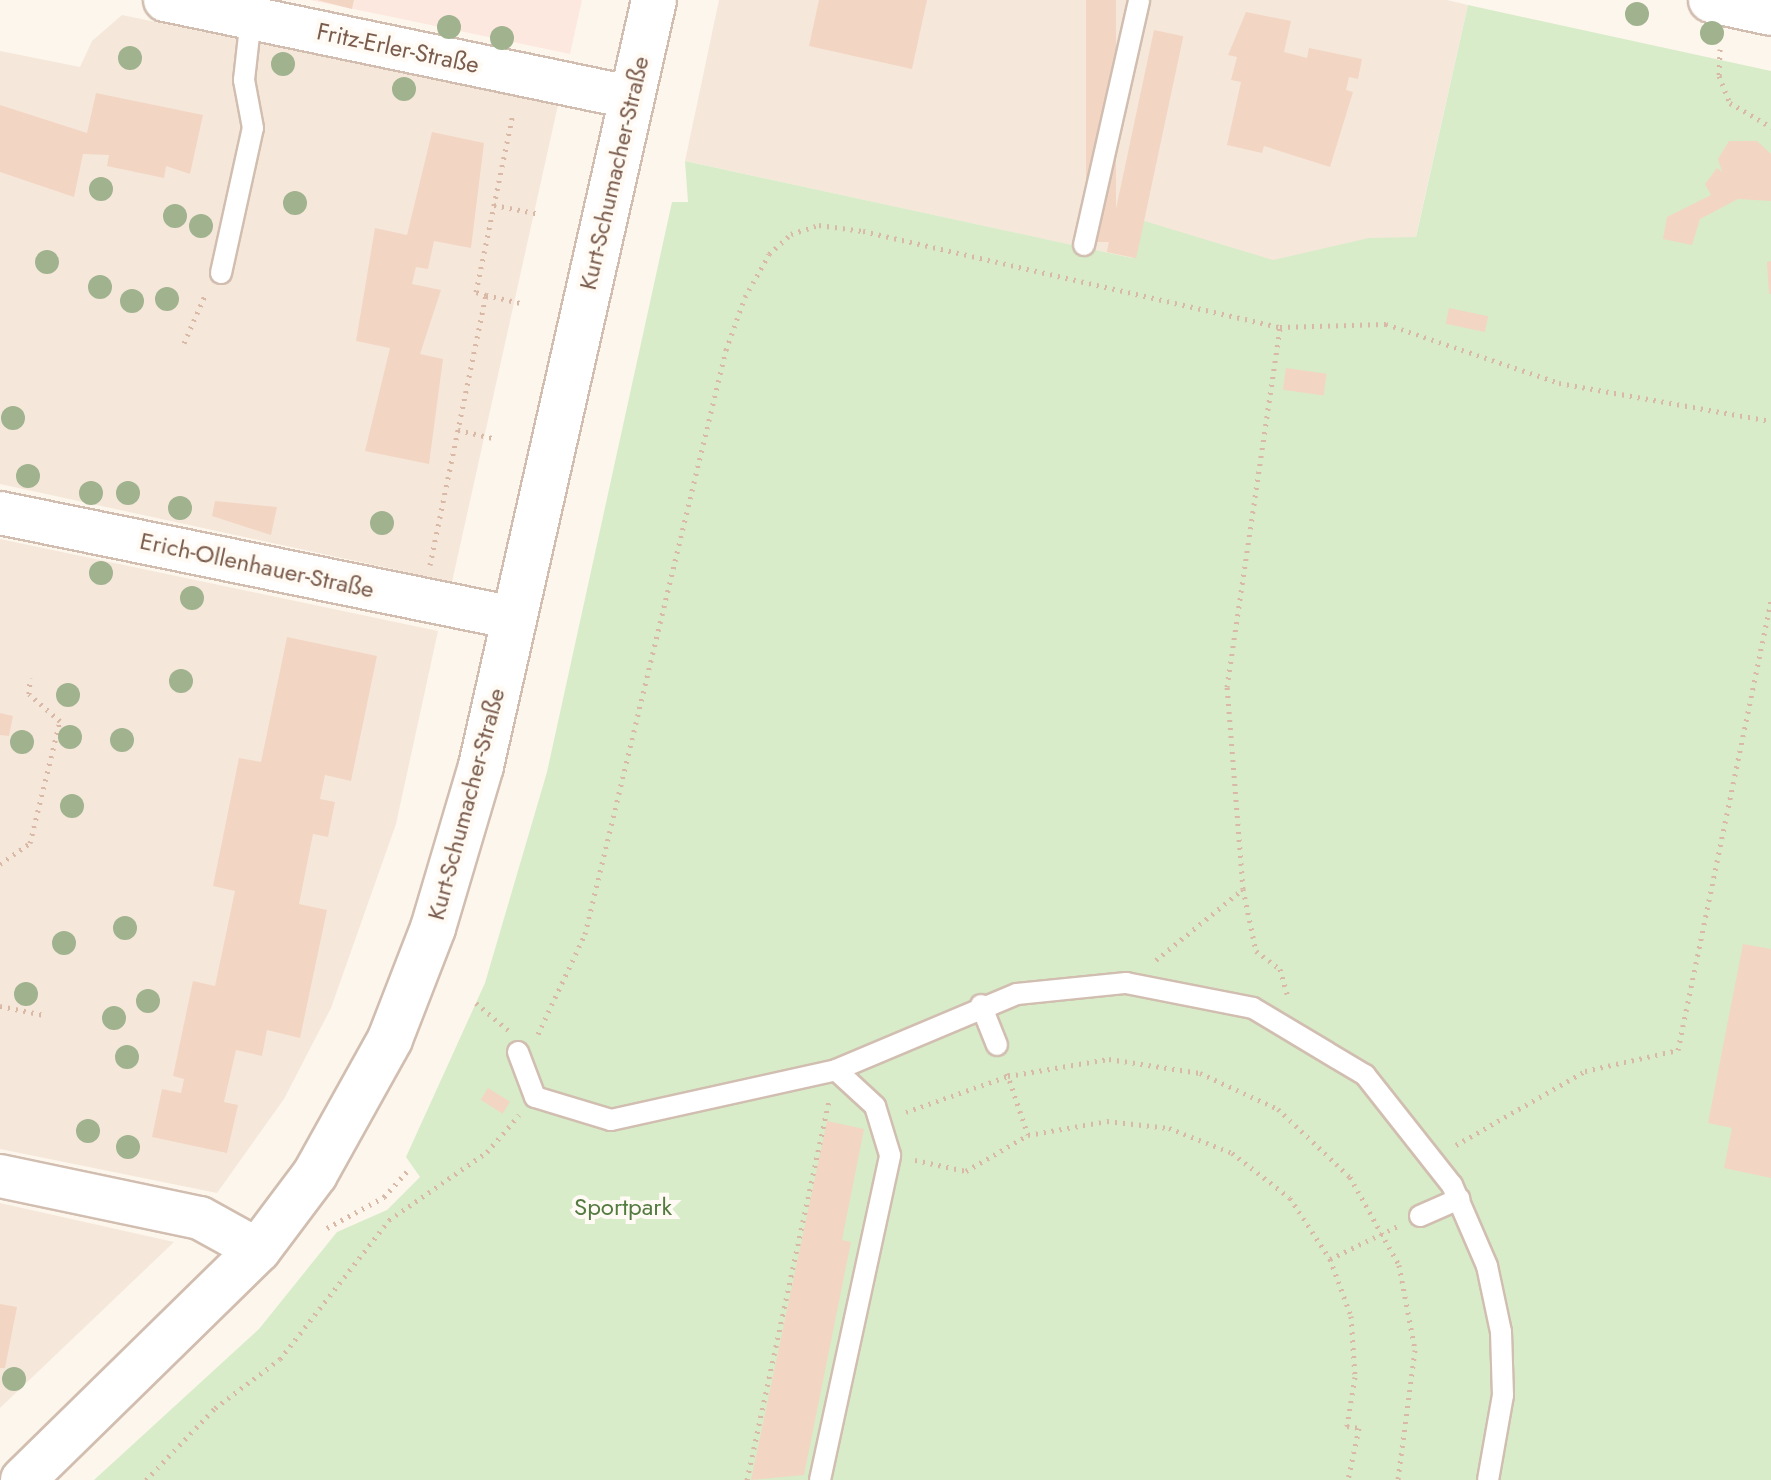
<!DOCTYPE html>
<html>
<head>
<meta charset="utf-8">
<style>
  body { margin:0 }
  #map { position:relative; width:1771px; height:1480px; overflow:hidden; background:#fdf6ec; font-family:Jost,sans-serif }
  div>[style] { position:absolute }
  .residential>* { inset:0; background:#f5e8da }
  .commercial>* { inset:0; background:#fde8e0 }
  .green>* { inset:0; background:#d8ecc9 }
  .building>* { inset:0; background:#f3d5c3; transform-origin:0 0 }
  .path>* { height:5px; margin-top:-2.5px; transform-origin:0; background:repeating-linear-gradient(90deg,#d9b8a5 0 2px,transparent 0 8px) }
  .roads { filter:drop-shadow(2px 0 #d1beb0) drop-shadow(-2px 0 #d1beb0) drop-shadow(0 2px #d1beb0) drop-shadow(0 -2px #d1beb0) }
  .service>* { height:20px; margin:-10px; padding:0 10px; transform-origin:10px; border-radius:10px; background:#fff }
  .minor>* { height:42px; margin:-21px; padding:0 21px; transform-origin:21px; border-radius:21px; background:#fff }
  .tertiary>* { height:44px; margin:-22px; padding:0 22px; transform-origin:22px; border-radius:22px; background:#fff }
  .trees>* { width:24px; height:24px; margin:-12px; border-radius:50%; background:#a0b28e }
  span { translate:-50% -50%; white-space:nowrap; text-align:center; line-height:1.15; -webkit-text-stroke:8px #fffaf3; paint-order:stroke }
  .street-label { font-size:24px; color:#7a5c4d }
  .park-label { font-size:24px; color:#537a41 }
</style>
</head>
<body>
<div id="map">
  <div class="residential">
    <i style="clip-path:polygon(719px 0,1447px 0,1468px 5px,1398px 316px,685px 161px)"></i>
    <i style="clip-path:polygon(122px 15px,558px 105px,452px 582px,0 484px,0 51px,80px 67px,92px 41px)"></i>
    <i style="clip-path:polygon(0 539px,438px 631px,396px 824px,331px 1008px,284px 1099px,217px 1193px,0 1149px)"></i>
    <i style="clip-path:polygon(0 1203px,174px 1242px,0 1408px)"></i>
  </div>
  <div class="commercial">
    <i style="clip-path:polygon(310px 0,582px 0,570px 54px)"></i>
  </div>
  <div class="green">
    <i style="clip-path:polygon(1468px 5px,1771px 71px,1771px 1480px,94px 1480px,259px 1329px,337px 1232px,387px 1210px,420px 1177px,406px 1157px,485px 983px,547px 772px,672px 202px,688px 202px,685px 161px,1132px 258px,1141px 220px,1273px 260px,1369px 238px,1416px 237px)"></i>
  </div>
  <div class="building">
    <i style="clip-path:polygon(317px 0,354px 0,352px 9px)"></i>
    <i style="clip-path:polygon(819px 0,927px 0,912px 69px,809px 46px)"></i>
    <i style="left:1086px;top:0;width:30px;height:242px"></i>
    <i style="clip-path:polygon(1246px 12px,1291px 21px,1284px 52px,1307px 58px,1309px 48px,1362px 59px,1358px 79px,1349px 77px,1346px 90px,1353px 92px,1330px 167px,1264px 146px,1262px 153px,1227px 145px,1241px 82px,1231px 80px,1237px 57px,1228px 55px)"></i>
    <i style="left:1154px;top:30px;width:30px;height:227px;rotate:12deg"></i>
    <i style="clip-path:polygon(96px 93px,203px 115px,190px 174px,166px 166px,164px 178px,107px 166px,109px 155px,83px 154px,74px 197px,0 172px,0 105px,87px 133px)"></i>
    <i style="clip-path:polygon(432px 132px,484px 143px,471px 248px,434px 241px,428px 269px,416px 267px,412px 284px,441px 290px,420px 354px,443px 359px,429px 464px,365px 451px,390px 348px,356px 341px,375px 228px,407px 235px)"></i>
    <i style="clip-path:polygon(1729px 141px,1757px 141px,1771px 154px,1771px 201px,1738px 199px,1700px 219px,1692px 245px,1663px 239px,1667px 217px,1711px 195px,1705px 184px,1717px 168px,1722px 172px,1718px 159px)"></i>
    <i style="clip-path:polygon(1771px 261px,1771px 294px,1769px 294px,1767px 262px)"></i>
    <i style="left:1449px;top:308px;width:40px;height:16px;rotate:12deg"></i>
    <i style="left:1286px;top:368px;width:41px;height:22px;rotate:8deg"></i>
    <i style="clip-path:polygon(215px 501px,277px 507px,271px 535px,212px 516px)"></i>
    <i style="clip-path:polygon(287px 637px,377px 656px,351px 781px,325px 775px,320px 799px,335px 802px,328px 837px,313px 834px,299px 904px,327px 910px,300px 1038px,267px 1030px,262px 1056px,236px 1050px,224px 1102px,238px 1105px,227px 1153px,152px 1137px,162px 1089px,181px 1093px,184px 1079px,173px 1076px,193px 981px,215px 986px,235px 891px,213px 886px,239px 758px,261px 762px)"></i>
    <i style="clip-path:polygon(0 713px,13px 716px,9px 736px,0 735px)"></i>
    <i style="clip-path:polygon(1743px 944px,1771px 949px,1771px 1178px,1724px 1168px,1732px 1128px,1708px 1123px)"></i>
    <i style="left:488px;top:1088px;width:26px;height:14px;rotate:32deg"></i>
    <i style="clip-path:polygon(827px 1121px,864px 1129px,842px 1240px,851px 1242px,804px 1475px,751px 1480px)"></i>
    <i style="clip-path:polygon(0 1304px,17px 1307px,5px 1368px,0 1368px)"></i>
  </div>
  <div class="path">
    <i style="left:1720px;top:49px;width:27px;rotate:92deg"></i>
    <i style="left:1719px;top:76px;width:29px;rotate:68deg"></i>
    <i style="left:1730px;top:103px;width:48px;rotate:30.3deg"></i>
    <i style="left:494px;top:205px;width:47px;rotate:11.1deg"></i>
    <i style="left:486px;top:295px;width:36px;rotate:13deg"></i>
    <i style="left:184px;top:343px;width:55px;rotate:-66.3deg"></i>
    <i style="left:458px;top:430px;width:35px;rotate:13deg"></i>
    <i style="left:430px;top:565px;width:276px;rotate:-78.3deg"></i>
    <i style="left:486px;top:295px;width:10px;rotate:-163deg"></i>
    <i style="left:476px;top:292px;width:183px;rotate:-78.3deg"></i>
    <i style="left:0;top:864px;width:37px;rotate:-35deg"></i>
    <i style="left:30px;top:843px;width:126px;rotate:-76.2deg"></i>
    <i style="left:60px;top:721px;width:41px;rotate:-138.9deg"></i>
    <i style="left:29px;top:694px;width:16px;rotate:-86deg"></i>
    <i style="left:1243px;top:889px;width:63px;rotate:78.2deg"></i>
    <i style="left:1256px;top:951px;width:30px;rotate:37deg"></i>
    <i style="left:1280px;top:969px;width:26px;rotate:74deg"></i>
    <i style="left:1156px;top:960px;width:112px;rotate:-39.2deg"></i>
    <i style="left:1243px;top:889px;width:203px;rotate:-94.5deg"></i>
    <i style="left:1227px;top:687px;width:364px;rotate:-81.6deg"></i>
    <i style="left:476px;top:1003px;width:42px;rotate:40.2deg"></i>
    <i style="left:0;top:1006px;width:45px;rotate:11.6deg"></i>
    <i style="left:538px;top:1034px;width:110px;rotate:-64.8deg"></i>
    <i style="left:585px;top:934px;width:601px;rotate:-76.43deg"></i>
    <i style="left:726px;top:350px;width:56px;rotate:-70.3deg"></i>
    <i style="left:745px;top:297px;width:49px;rotate:-60.8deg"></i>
    <i style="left:769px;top:254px;width:30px;rotate:-42deg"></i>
    <i style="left:791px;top:234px;width:29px;rotate:-18deg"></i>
    <i style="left:819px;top:225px;width:44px;rotate:7.8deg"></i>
    <i style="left:863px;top:231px;width:428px;rotate:13deg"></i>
    <i style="left:1280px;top:327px;width:106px;rotate:-1.6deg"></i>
    <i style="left:1386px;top:324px;width:183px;rotate:18.8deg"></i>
    <i style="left:1559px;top:383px;width:215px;rotate:10.2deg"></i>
    <i style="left:1007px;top:1073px;width:65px;rotate:71.3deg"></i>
    <i style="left:906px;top:1112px;width:108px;rotate:-19.4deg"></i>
    <i style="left:1008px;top:1076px;width:102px;rotate:-9.6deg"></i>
    <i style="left:1109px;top:1059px;width:92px;rotate:8.7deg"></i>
    <i style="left:1200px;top:1073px;width:86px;rotate:24.8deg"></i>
    <i style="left:1278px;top:1109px;width:99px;rotate:43.4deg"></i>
    <i style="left:1350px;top:1177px;width:101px;rotate:60.9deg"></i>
    <i style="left:1399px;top:1265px;width:86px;rotate:79.3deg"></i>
    <i style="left:1415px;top:1350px;width:131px;rotate:97.5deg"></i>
    <i style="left:1456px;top:1145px;width:149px;rotate:-29.8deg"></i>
    <i style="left:1585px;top:1071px;width:95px;rotate:-12.7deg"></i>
    <i style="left:1678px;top:1050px;width:460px;rotate:-78.3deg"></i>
    <i style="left:915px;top:1160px;width:52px;rotate:12.2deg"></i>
    <i style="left:966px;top:1171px;width:72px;rotate:-30.1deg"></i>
    <i style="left:1028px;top:1135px;width:80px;rotate:-10deg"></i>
    <i style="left:1107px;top:1121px;width:62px;rotate:6.4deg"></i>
    <i style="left:1169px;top:1128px;width:68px;rotate:21.6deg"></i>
    <i style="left:1232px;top:1153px;width:73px;rotate:37.8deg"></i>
    <i style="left:1290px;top:1198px;width:73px;rotate:56.7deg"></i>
    <i style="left:1330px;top:1259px;width:61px;rotate:69.8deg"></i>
    <i style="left:1351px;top:1316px;width:61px;rotate:86.2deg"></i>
    <i style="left:1355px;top:1377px;width:50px;rotate:99.3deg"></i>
    <i style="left:1347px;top:1426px;width:12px;rotate:9deg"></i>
    <i style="left:1359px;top:1428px;width:53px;rotate:101.9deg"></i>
    <i style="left:327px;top:1228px;width:65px;rotate:-28.5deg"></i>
    <i style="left:384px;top:1197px;width:36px;rotate:-48deg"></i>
    <i style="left:1330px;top:1259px;width:76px;rotate:-25.9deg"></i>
    <i style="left:146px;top:1480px;width:100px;rotate:-46.2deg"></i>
    <i style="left:215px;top:1408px;width:81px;rotate:-37deg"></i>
    <i style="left:280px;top:1359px;width:177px;rotate:-51.9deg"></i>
    <i style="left:389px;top:1220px;width:119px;rotate:-34.8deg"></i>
    <i style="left:487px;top:1152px;width:49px;rotate:-49.1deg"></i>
    <i style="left:747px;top:1480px;width:387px;rotate:-77.8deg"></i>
  </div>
  <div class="roads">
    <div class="service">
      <i style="left:1084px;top:245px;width:251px;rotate:-77.3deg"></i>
      <i style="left:221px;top:273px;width:148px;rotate:-77.6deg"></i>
      <i style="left:253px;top:128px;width:49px;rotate:-100.6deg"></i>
      <i style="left:244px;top:80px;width:62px;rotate:-83.6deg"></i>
      <i style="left:981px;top:1005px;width:43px;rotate:68.2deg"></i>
      <i style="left:518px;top:1052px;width:48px;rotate:69.3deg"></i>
      <i style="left:535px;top:1097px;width:79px;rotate:16.8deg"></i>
      <i style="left:611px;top:1120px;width:230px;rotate:-12.5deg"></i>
      <i style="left:836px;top:1070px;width:196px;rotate:-22.8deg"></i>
      <i style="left:1017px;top:994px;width:110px;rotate:-5.8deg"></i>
      <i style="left:1126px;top:983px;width:129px;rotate:11.1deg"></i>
      <i style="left:1253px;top:1008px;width:131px;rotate:30.9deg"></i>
      <i style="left:1365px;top:1075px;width:140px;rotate:51.7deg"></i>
      <i style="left:1452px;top:1185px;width:88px;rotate:66.6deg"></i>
      <i style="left:1487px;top:1266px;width:67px;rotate:78deg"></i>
      <i style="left:1501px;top:1332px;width:63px;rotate:88.2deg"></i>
      <i style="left:1503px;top:1395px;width:86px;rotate:100deg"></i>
      <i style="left:1420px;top:1216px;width:43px;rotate:-23.6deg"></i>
      <i style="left:820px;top:1480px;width:332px;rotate:-77.8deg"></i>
      <i style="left:890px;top:1155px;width:51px;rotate:-107deg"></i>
      <i style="left:875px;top:1106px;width:53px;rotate:-137.3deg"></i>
    </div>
    <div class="minor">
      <i style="left:165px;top:0;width:476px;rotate:11.8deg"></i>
      <i style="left:0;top:513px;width:525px;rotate:11.55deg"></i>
      <i style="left:0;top:1176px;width:204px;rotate:11.9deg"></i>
      <i style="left:200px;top:1218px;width:66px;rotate:28.9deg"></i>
    </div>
    <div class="tertiary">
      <i style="left:1711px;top:0;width:61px;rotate:12.2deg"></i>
      <i style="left:23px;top:1480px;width:329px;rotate:-44.4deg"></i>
      <i style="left:258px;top:1250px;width:95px;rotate:-53.1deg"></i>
      <i style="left:315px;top:1174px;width:154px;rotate:-60.9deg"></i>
      <i style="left:390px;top:1039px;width:119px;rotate:-68.8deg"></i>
      <i style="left:433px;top:928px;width:169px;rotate:-73.5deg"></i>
      <i style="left:481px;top:766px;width:785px;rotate:-77.27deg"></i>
    </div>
  </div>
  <div class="trees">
    <i style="left:1637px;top:14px"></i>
    <i style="left:449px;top:27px"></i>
    <i style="left:1712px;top:33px"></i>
    <i style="left:502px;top:38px"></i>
    <i style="left:130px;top:58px"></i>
    <i style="left:283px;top:64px"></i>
    <i style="left:404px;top:89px"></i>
    <i style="left:101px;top:189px"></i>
    <i style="left:295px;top:203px"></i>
    <i style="left:175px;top:216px"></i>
    <i style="left:201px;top:226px"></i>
    <i style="left:47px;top:262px"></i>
    <i style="left:100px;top:287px"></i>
    <i style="left:167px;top:299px"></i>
    <i style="left:132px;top:301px"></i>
    <i style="left:13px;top:418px"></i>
    <i style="left:28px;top:476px"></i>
    <i style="left:91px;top:493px"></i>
    <i style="left:128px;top:493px"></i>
    <i style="left:180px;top:508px"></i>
    <i style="left:382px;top:523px"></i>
    <i style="left:101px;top:573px"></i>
    <i style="left:192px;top:598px"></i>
    <i style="left:181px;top:681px"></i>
    <i style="left:68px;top:695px"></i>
    <i style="left:70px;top:737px"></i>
    <i style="left:122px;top:740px"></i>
    <i style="left:22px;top:742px"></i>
    <i style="left:72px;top:806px"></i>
    <i style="left:125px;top:928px"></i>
    <i style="left:64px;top:943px"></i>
    <i style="left:26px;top:994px"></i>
    <i style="left:148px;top:1001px"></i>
    <i style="left:114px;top:1018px"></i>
    <i style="left:127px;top:1057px"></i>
    <i style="left:88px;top:1131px"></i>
    <i style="left:128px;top:1147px"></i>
    <i style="left:14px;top:1379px"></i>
  </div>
  <div class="street-label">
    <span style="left:398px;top:48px;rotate:12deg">Fritz-Erler-Straße</span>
    <span style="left:614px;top:173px;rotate:-77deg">Kurt-Schumacher-Straße</span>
    <span style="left:257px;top:565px;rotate:12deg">Erich-Ollenhauer-Straße</span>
    <span style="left:466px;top:804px;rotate:-75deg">Kurt-Schumacher-Straße</span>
  </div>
  <div class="park-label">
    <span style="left:623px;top:1207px">Sportpark</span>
  </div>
</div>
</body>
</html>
